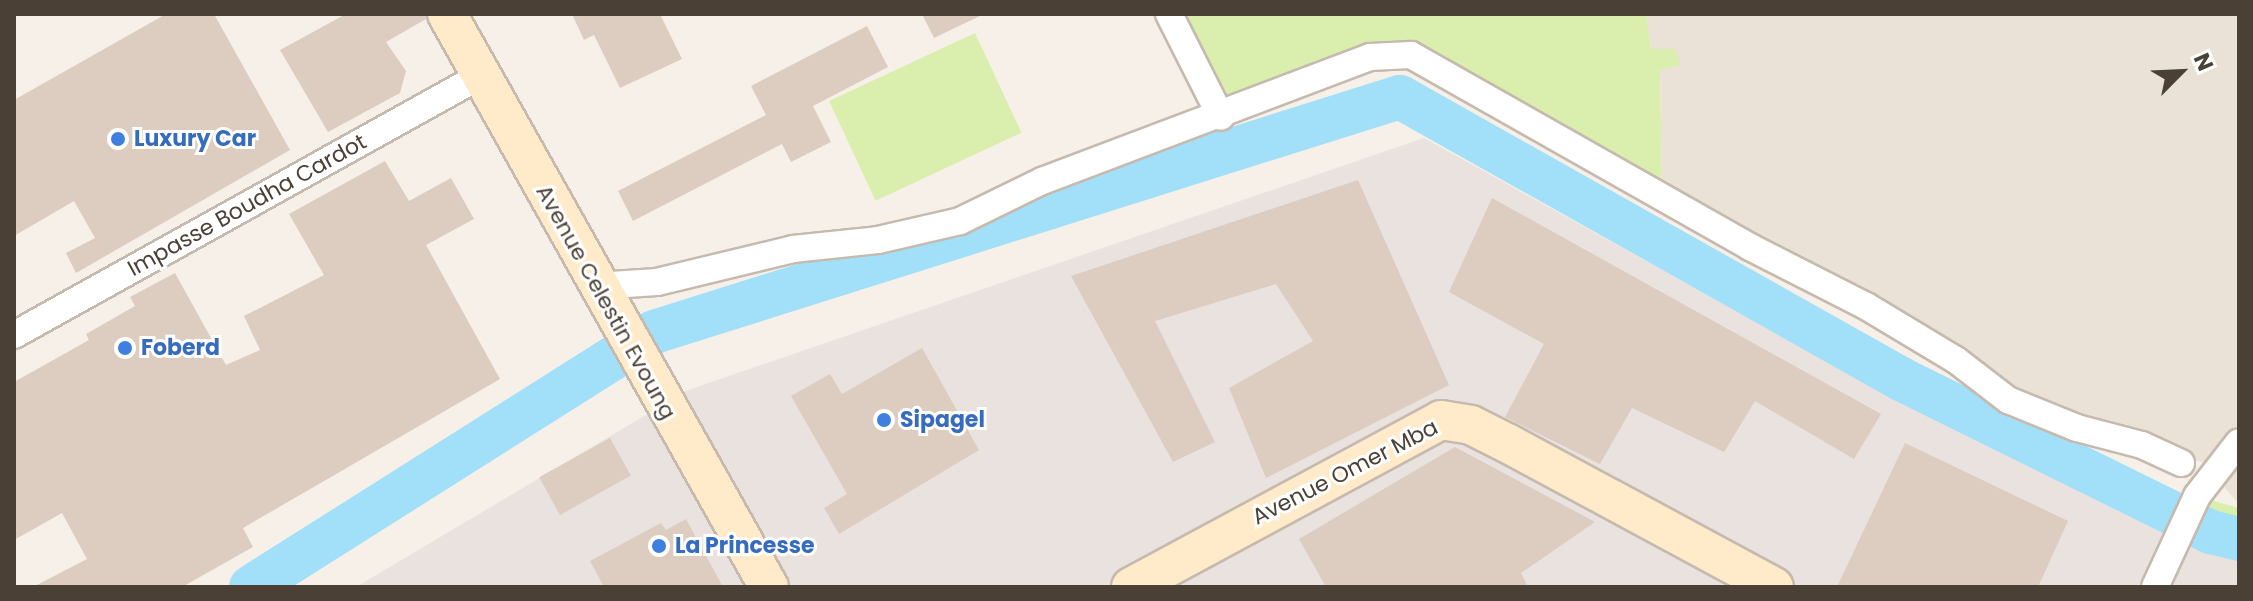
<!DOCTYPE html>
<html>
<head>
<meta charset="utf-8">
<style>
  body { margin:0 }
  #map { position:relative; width:2253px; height:601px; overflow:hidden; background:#f6f0e9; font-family:Poppins,sans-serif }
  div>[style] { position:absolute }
  .residential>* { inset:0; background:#ebe2d7 }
  .industrial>* { inset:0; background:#e9e2de }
  .green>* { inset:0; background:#daeeae; transform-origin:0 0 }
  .river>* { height:44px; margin:-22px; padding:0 22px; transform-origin:22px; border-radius:22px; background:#a1e0f8 }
  .building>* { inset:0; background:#dccdc0; transform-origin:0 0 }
  .roads { filter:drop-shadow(2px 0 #c6baae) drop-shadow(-2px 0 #c6baae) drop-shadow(0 2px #c6baae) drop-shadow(0 -2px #c6baae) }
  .street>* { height:26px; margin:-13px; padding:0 13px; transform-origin:13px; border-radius:13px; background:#fff }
  .secondary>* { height:38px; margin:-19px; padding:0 19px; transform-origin:19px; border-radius:19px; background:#ffebca }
  .dots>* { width:22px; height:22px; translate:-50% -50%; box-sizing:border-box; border:4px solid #fff; border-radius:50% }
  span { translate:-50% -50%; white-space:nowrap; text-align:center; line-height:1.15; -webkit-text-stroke:6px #fff; paint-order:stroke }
  .shop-label { font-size:22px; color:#366cbe; font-weight:700 }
  .left { translate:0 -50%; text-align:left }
  .street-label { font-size:22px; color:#4b4036 }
  .frame { position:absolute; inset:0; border:16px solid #4b4036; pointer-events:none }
  .north { position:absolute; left:2141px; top:32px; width:80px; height:80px; -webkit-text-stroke:6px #fff; paint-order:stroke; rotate:66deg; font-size:22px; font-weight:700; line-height:32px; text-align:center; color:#4b4036 }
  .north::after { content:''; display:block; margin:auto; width:28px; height:36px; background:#4b4036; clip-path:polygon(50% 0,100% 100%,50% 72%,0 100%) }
</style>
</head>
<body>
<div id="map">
  <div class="residential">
    <i style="clip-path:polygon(1646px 14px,2239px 14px,2239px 504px,2202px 462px,2077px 428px,1662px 198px,1660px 69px,1681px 64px,1651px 49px)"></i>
  </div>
  <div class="industrial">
    <i style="clip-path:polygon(1424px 138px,1794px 343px,2163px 532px,2138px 587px,356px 587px,688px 390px)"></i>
    <i style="clip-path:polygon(2192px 542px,2239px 558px,2239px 587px,2171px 587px)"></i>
  </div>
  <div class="green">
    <i style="clip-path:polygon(1169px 14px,1646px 14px,1651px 49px,1675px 49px,1681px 65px,1660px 70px,1662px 198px,1411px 55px,1221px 117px)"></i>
    <i style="left:975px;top:33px;width:110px;height:161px;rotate:65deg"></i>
    <i style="clip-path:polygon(2210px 500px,2239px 508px,2239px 558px,2192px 542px)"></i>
  </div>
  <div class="river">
    <i style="left:251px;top:587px;width:477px;rotate:-32.3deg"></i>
    <i style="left:654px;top:332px;width:782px;rotate:-17.49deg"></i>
    <i style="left:1400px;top:97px;width:575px;rotate:29.37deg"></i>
    <i style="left:1901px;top:379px;width:346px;rotate:26.3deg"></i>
    <i style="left:2211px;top:532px;width:29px;rotate:14deg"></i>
  </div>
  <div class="building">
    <i style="clip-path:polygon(166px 14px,214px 14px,290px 150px,76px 273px,66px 253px,95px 238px,74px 201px,14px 236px,14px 100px)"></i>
    <i style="clip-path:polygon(346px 14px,425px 14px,426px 19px,386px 42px,406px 71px,400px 93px,328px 132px,280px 50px)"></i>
    <i style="clip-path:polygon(572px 14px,660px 14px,682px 59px,620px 88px,594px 35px,584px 40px)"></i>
    <i style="clip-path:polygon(922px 14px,984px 14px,934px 38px)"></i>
    <i style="clip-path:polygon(867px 26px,888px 67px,813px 106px,831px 142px,791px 162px,782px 144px,633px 221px,618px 191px,766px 115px,751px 86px)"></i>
    <i style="clip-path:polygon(385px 161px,409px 201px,451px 178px,474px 219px,426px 245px,500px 379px,243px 528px,253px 547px,182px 587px,33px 587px,87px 559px,62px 513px,14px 540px,14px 382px,89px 340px,86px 334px,135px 306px,130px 297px,175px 273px,226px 365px,260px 350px,244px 316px,324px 275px,289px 214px)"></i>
    <i style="clip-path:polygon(1358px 180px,1449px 385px,1266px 478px,1229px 388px,1313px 341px,1276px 284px,1155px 321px,1215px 442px,1173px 462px,1071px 276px)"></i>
    <i style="clip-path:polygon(1492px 198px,1881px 414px,1854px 459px,1755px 401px,1724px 452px,1632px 408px,1600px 464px,1505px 417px,1544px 344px,1449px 292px)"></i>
    <i style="clip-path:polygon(922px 348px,979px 450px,839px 534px,824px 508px,847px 494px,791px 396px,830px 374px,842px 394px)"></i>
    <i style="left:610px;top:438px;width:43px;height:81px;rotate:61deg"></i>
    <i style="clip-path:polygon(1905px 443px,2068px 521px,2038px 587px,1837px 587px)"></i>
    <i style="clip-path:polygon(1455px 447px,1595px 522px,1521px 573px,1528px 587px,1326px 587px,1299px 539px)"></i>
    <i style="clip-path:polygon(686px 519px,723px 587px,604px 587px,590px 561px,661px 523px,666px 530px)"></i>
  </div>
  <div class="roads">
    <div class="street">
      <i style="left:1169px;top:14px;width:115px;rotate:63.2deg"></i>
      <i style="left:596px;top:286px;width:61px;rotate:-3.8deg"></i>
      <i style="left:657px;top:282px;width:140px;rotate:-13.6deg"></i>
      <i style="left:793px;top:249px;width:85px;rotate:-6deg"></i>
      <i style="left:878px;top:240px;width:84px;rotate:-13deg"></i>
      <i style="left:960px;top:221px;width:91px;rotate:-26deg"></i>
      <i style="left:1042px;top:181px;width:351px;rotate:-20.7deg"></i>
      <i style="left:1370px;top:57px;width:41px;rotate:-2.8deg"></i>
      <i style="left:1411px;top:55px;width:390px;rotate:29.5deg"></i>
      <i style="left:1750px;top:247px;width:130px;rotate:27deg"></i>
      <i style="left:1866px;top:306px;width:105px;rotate:31deg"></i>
      <i style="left:1956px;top:360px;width:66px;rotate:37.6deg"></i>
      <i style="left:2008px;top:400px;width:74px;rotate:22.1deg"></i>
      <i style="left:2077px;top:428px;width:67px;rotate:14.7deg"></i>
      <i style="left:2142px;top:445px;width:43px;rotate:24.8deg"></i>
      <i style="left:14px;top:335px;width:533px;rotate:-29.07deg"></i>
      <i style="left:2155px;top:587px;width:100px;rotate:-65.2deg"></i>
      <i style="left:2197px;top:496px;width:68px;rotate:-52.1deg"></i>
    </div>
    <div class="secondary">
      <i style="left:447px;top:14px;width:657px;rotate:60.67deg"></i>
      <i style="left:1131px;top:587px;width:352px;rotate:-28.3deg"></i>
      <i style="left:1441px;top:420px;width:30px;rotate:9deg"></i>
      <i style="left:1471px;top:425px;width:40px;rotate:26.6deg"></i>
      <i style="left:1507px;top:443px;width:303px;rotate:28.3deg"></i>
    </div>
  </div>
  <div class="dots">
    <i style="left:118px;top:139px;background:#3f7fe0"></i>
    <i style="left:125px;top:348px;background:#3f7fe0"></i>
    <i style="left:884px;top:420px;background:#3f7fe0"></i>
    <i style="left:659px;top:546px;background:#3f7fe0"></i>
  </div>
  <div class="shop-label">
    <span class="left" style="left:134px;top:139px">Luxury Car</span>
    <span class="left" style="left:141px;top:348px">Foberd</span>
    <span class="left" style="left:900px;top:420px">Sipagel</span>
    <span class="left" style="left:675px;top:546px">La Princesse</span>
  </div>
  <div class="street-label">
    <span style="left:247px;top:205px;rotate:-29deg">Impasse Boudha Cardot</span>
    <span style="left:606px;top:302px;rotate:61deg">Avenue Celestin Evoung</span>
    <span style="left:1345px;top:472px;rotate:-27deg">Avenue Omer Mba</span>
  </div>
  <div class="frame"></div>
  <div class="north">N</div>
</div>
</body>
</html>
